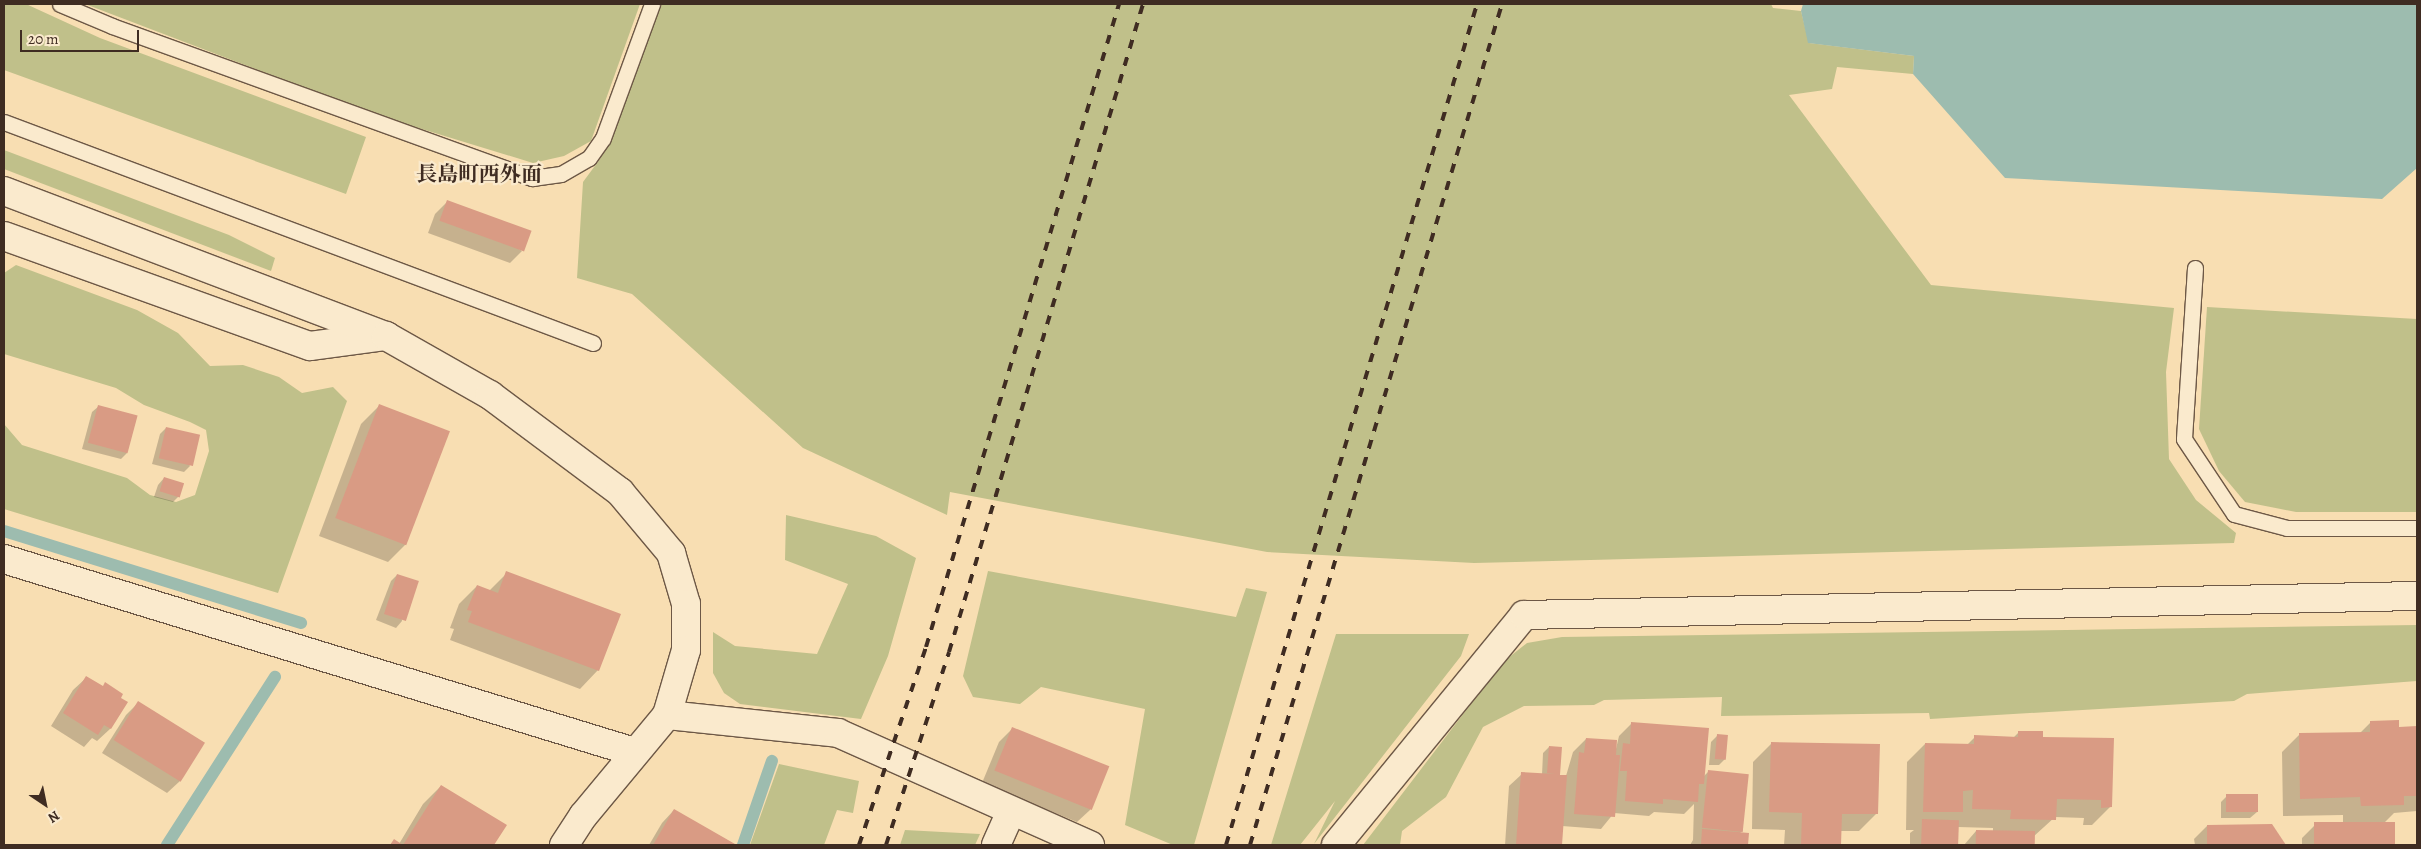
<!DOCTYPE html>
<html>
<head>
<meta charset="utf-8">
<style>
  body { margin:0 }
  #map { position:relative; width:2421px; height:849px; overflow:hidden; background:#f8deb2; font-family:Alegreya,"Noto Serif JP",serif }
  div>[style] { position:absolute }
  .green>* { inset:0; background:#c0c08a }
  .water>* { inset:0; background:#9dbcaf }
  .shadow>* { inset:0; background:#0003 }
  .stream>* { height:12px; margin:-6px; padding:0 6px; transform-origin:6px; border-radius:6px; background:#9dbcaf }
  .building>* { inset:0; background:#d99b84; transform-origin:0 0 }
  .roads { filter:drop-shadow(1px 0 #6d5846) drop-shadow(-1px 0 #6d5846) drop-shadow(0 1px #6d5846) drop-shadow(0 -1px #6d5846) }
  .lane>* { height:15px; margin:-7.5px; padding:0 7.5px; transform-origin:7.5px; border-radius:7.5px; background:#faeacd }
  .street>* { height:28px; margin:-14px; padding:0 14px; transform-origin:14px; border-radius:14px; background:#faeacd }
  .secondary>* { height:28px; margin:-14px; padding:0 14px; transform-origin:14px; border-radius:14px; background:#faeacd }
  .rail>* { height:4px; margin-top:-2px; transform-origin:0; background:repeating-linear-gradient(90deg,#3f2c22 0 9px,transparent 0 18px) }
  span { translate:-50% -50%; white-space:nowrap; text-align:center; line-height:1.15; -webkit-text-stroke:4.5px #faeacd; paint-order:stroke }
  .quarter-label { font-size:21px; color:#3f2c22; font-weight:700 }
  .frame { position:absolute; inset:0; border:5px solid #3f2c22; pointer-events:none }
  .north { position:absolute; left:20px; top:779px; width:50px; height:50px; -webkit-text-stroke:4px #faeacd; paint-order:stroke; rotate:146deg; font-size:14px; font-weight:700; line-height:20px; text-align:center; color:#3f2c22 }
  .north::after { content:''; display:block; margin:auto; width:18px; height:22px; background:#3f2c22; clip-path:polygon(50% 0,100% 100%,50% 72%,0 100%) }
  .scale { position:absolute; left:20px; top:30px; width:119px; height:22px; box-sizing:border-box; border:2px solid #3f2c22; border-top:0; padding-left:6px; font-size:15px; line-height:18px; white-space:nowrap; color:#3f2c22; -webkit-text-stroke:4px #faeacd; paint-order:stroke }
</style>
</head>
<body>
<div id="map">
  <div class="green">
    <i style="clip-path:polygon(4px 4px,26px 4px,100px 38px,366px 137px,346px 194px,4px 70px)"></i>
    <i style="clip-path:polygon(85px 4px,640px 4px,591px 141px,564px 156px,533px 163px,376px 115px)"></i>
    <i style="clip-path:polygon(662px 4px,1771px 4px,1773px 8px,1801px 11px,1809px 43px,1914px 56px,1913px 74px,1837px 67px,1832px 89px,1789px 95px,1931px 285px,2174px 308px,2166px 372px,2169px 459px,2196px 500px,2236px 533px,2234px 543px,1474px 563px,1267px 552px,950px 492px,947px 515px,803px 448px,632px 294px,577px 278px,583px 182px,600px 159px)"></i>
    <i style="clip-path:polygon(4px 150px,229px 235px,275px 258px,271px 271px,4px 169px)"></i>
    <i style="clip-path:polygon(16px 265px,137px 310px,178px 333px,210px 366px,243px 365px,279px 377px,302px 393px,333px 387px,347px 401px,278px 593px,4px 509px,4px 424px,22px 445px,127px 478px,150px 495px,176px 502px,195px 495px,209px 451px,206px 430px,190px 422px,144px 405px,116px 388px,4px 354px,4px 273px)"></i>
    <i style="clip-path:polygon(2207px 307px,2417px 319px,2417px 512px,2296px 512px,2245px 502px,2219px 471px,2199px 429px)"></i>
    <i style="clip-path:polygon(786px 515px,876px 536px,916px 558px,888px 656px,861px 719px,740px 704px,724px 693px,713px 673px,713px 632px,735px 646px,817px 654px,848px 584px,785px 560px)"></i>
    <i style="clip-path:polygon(988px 571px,1236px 617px,1246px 588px,1267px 592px,1194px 845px,1173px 845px,1125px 825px,1145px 709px,1041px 687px,1020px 704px,973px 697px,963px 676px)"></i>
    <i style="clip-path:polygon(2417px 625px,2417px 681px,2247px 694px,2234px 701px,1930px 719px,1929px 713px,1721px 716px,1722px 697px,1604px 700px,1594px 705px,1524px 706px,1483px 727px,1446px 797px,1402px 831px,1400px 845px,1363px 845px,1503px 662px,1527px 643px,1562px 637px)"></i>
    <i style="clip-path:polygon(1336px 634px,1469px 634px,1461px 656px,1314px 844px,1335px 801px,1300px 845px,1271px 845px)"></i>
    <i style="clip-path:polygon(779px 764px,859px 781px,853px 813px,837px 810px,824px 845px,750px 845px)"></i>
    <i style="clip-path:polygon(905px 830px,980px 834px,975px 845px,900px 845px)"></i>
  </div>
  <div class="water">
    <i style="clip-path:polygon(1803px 4px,2417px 4px,2417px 168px,2382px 199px,2005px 178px,1913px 74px,1914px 56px,1808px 43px,1801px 11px)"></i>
  </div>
  <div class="shadow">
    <i style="clip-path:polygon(447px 202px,522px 251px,510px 263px,428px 233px,435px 214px)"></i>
    <i style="clip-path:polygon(99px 406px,127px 453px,121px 459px,82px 449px,92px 412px)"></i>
    <i style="clip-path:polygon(379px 406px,406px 544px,388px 562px,319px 536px,361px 424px)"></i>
    <i style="clip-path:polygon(166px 428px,190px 466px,184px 472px,152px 464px,160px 434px)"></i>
    <i style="clip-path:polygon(164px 478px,179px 496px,173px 502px,154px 497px,158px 485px)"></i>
    <i style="clip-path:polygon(507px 573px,598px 670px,580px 689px,450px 640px,454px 629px,450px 628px,459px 604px,477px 586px,489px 591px)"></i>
    <i style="clip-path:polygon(397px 575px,402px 621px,396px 628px,376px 620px,391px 581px)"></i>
    <i style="clip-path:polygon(86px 678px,126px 702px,110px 729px,97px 741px,92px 738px,84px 747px,51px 726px,73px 690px)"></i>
    <i style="clip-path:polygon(138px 703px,180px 781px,167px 793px,102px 753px,126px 715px)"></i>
    <i style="clip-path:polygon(2371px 722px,2398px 728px,2417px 727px,2417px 811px,2394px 813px,2383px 824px,2394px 824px,2394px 845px,2302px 845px,2302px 838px,2314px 826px,2343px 825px,2343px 815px,2283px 816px,2282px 752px,2300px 734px,2360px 733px)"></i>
    <i style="clip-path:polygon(1632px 723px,1703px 777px,1708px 772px,1743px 830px,1740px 833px,1747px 834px,1746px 845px,1690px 845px,1693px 840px,1694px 804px,1684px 814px,1654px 812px,1649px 816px,1614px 813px,1601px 829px,1562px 826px,1560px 845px,1505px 845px,1509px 786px,1522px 774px,1542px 775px,1543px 753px,1549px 747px,1556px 776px,1566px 776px,1573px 752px,1586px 739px,1615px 753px,1619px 736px)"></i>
    <i style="clip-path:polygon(1012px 729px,1108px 768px,1090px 810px,1077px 822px,982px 783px,999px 742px)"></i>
    <i style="clip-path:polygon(2019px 732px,2041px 738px,2110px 807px,2092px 825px,2083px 825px,2084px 818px,2055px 817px,2033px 837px,2033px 845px,1964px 845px,1976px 831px,1993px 831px,1993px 828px,1958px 827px,1957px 845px,1910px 845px,1910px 833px,1914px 830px,1906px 830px,1907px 762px,1925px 744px,1967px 745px,1975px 737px,2013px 738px)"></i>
    <i style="clip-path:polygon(1717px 736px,1725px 759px,1719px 765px,1709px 765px,1711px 742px)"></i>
    <i style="clip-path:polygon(1771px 744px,1877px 813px,1859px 831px,1840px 831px,1840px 845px,1784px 845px,1785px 830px,1752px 829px,1753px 762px)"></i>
    <i style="clip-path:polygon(441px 786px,505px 825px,492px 845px,390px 845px,394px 841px,399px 844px,423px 804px)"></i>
    <i style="clip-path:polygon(2227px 796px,2257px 812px,2250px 818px,2221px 818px,2221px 802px)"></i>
    <i style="clip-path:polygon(674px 810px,734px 844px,733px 845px,649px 845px,662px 823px)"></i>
    <i style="clip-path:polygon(2272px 825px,2284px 845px,2195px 845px,2194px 839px,2207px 826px)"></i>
  </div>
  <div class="stream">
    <i style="left:4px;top:531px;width:311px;rotate:17.2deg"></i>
    <i style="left:167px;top:845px;width:200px;rotate:-57.3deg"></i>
    <i style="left:743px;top:845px;width:89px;rotate:-71deg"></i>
  </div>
  <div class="building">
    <i style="left:447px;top:200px;width:90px;height:22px;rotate:20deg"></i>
    <i style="left:379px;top:404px;width:76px;height:122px;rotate:21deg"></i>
    <i style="left:98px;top:405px;width:41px;height:39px;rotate:15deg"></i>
    <i style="left:166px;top:427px;width:35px;height:32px;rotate:13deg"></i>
    <i style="left:164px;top:477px;width:21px;height:15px;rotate:17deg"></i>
    <i style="clip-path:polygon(506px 571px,621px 614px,599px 671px,468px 622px,472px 611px,467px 610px,477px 585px,498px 593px)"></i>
    <i style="left:397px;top:574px;width:23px;height:42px;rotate:18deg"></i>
    <i style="clip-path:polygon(86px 676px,103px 686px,105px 682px,123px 694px,121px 698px,128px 702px,111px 729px,104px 725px,98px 735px,63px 713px)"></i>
    <i style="left:138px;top:701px;width:79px;height:46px;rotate:32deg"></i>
    <i style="clip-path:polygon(2399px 720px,2399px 727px,2417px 726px,2417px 796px,2404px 796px,2404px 805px,2361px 806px,2360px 797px,2300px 799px,2299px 733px,2370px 732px,2370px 721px)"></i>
    <i style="clip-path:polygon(1631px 722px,1709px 728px,1704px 784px,1699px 784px,1698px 802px,1663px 799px,1663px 804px,1625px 801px,1627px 771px,1620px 771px,1623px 743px,1630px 744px)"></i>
    <i style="left:1012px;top:727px;width:105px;height:47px;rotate:22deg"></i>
    <i style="clip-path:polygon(2018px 731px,2043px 731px,2043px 737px,2114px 738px,2112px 807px,2101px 808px,2101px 800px,2057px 799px,2056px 820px,2010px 819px,2011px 810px,1972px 809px,1973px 790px,1963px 791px,1963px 812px,1923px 812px,1925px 743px,1974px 744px,1974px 735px,2018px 737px)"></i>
    <i style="left:1717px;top:734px;width:11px;height:25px;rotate:5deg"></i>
    <i style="clip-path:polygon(1586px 738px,1617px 740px,1616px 755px,1620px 755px,1615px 817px,1574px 814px,1579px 752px,1584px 753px)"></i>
    <i style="clip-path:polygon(1771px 742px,1880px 744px,1878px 814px,1842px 814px,1841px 845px,1801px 845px,1802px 813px,1769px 812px)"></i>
    <i style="clip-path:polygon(1549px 746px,1562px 747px,1560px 775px,1567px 775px,1562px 845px,1516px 845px,1521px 772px,1555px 774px,1547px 773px)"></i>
    <i style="left:1708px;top:770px;width:41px;height:58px;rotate:6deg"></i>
    <i style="clip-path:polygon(441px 785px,507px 825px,494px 845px,390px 845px,394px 839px,403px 845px)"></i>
    <i style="left:2226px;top:794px;width:32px;height:18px"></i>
    <i style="clip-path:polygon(674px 809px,735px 844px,735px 845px,653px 845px)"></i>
    <i style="left:1922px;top:819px;width:37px;height:26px;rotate:2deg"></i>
    <i style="left:2395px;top:822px;width:23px;height:81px;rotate:90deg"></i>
    <i style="clip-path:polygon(2272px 824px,2286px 845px,2207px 845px,2207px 825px)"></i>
    <i style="clip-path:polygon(1702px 829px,1749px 833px,1748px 845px,1701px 845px)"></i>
    <i style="left:1976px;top:830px;width:59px;height:15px;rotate:1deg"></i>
  </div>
  <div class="roads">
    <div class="lane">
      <i style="left:60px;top:4px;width:56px;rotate:22.9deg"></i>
      <i style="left:112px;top:26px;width:447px;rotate:19.9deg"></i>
      <i style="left:532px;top:178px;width:29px;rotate:-8deg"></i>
      <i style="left:561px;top:174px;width:32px;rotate:-30deg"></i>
      <i style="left:589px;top:158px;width:24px;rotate:-55deg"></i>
      <i style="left:603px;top:138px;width:143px;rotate:-69.9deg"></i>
      <i style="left:4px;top:122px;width:629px;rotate:20.57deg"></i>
      <i style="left:2195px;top:268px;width:171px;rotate:93.7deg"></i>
      <i style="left:2184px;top:439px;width:90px;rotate:56.3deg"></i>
      <i style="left:2234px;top:514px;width:55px;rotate:14.8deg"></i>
      <i style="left:2287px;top:528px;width:130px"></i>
    </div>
    <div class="street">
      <i style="left:4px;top:236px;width:325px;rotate:19.8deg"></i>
      <i style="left:310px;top:346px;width:77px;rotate:-7.5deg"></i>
      <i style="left:4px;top:559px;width:659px;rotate:17.03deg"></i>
      <i style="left:667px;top:715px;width:172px;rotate:6deg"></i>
      <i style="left:838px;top:733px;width:276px;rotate:24deg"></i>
      <i style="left:996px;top:845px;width:37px;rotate:-66deg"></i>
      <i style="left:1336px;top:845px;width:297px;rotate:-50.7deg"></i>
      <i style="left:1524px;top:615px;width:893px;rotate:-1.22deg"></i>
    </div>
    <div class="secondary">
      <i style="left:4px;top:191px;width:409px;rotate:20.8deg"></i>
      <i style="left:386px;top:336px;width:120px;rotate:29.6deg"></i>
      <i style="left:490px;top:395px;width:162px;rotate:36.7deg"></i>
      <i style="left:620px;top:492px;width:80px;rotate:50.1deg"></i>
      <i style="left:671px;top:553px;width:53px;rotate:73.6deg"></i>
      <i style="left:686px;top:604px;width:46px;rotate:90deg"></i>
      <i style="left:686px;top:650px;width:68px;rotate:106.3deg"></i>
      <i style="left:667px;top:715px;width:131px;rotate:129.7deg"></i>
      <i style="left:583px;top:816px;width:35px;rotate:123deg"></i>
    </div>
  </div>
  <div class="rail">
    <i style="left:859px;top:845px;width:209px;rotate:-71.3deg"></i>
    <i style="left:926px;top:647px;width:671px;rotate:-73.29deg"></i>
    <i style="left:886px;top:845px;width:203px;rotate:-71.9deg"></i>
    <i style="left:949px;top:652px;width:676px;rotate:-73.33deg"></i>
    <i style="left:1226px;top:845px;width:878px;rotate:-73.38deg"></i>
    <i style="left:1250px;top:845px;width:878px;rotate:-73.32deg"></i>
  </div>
  <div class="quarter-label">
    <span style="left:479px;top:174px">長島町西外面</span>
  </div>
  <div class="frame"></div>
  <div class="north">N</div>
  <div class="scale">20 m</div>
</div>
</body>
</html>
